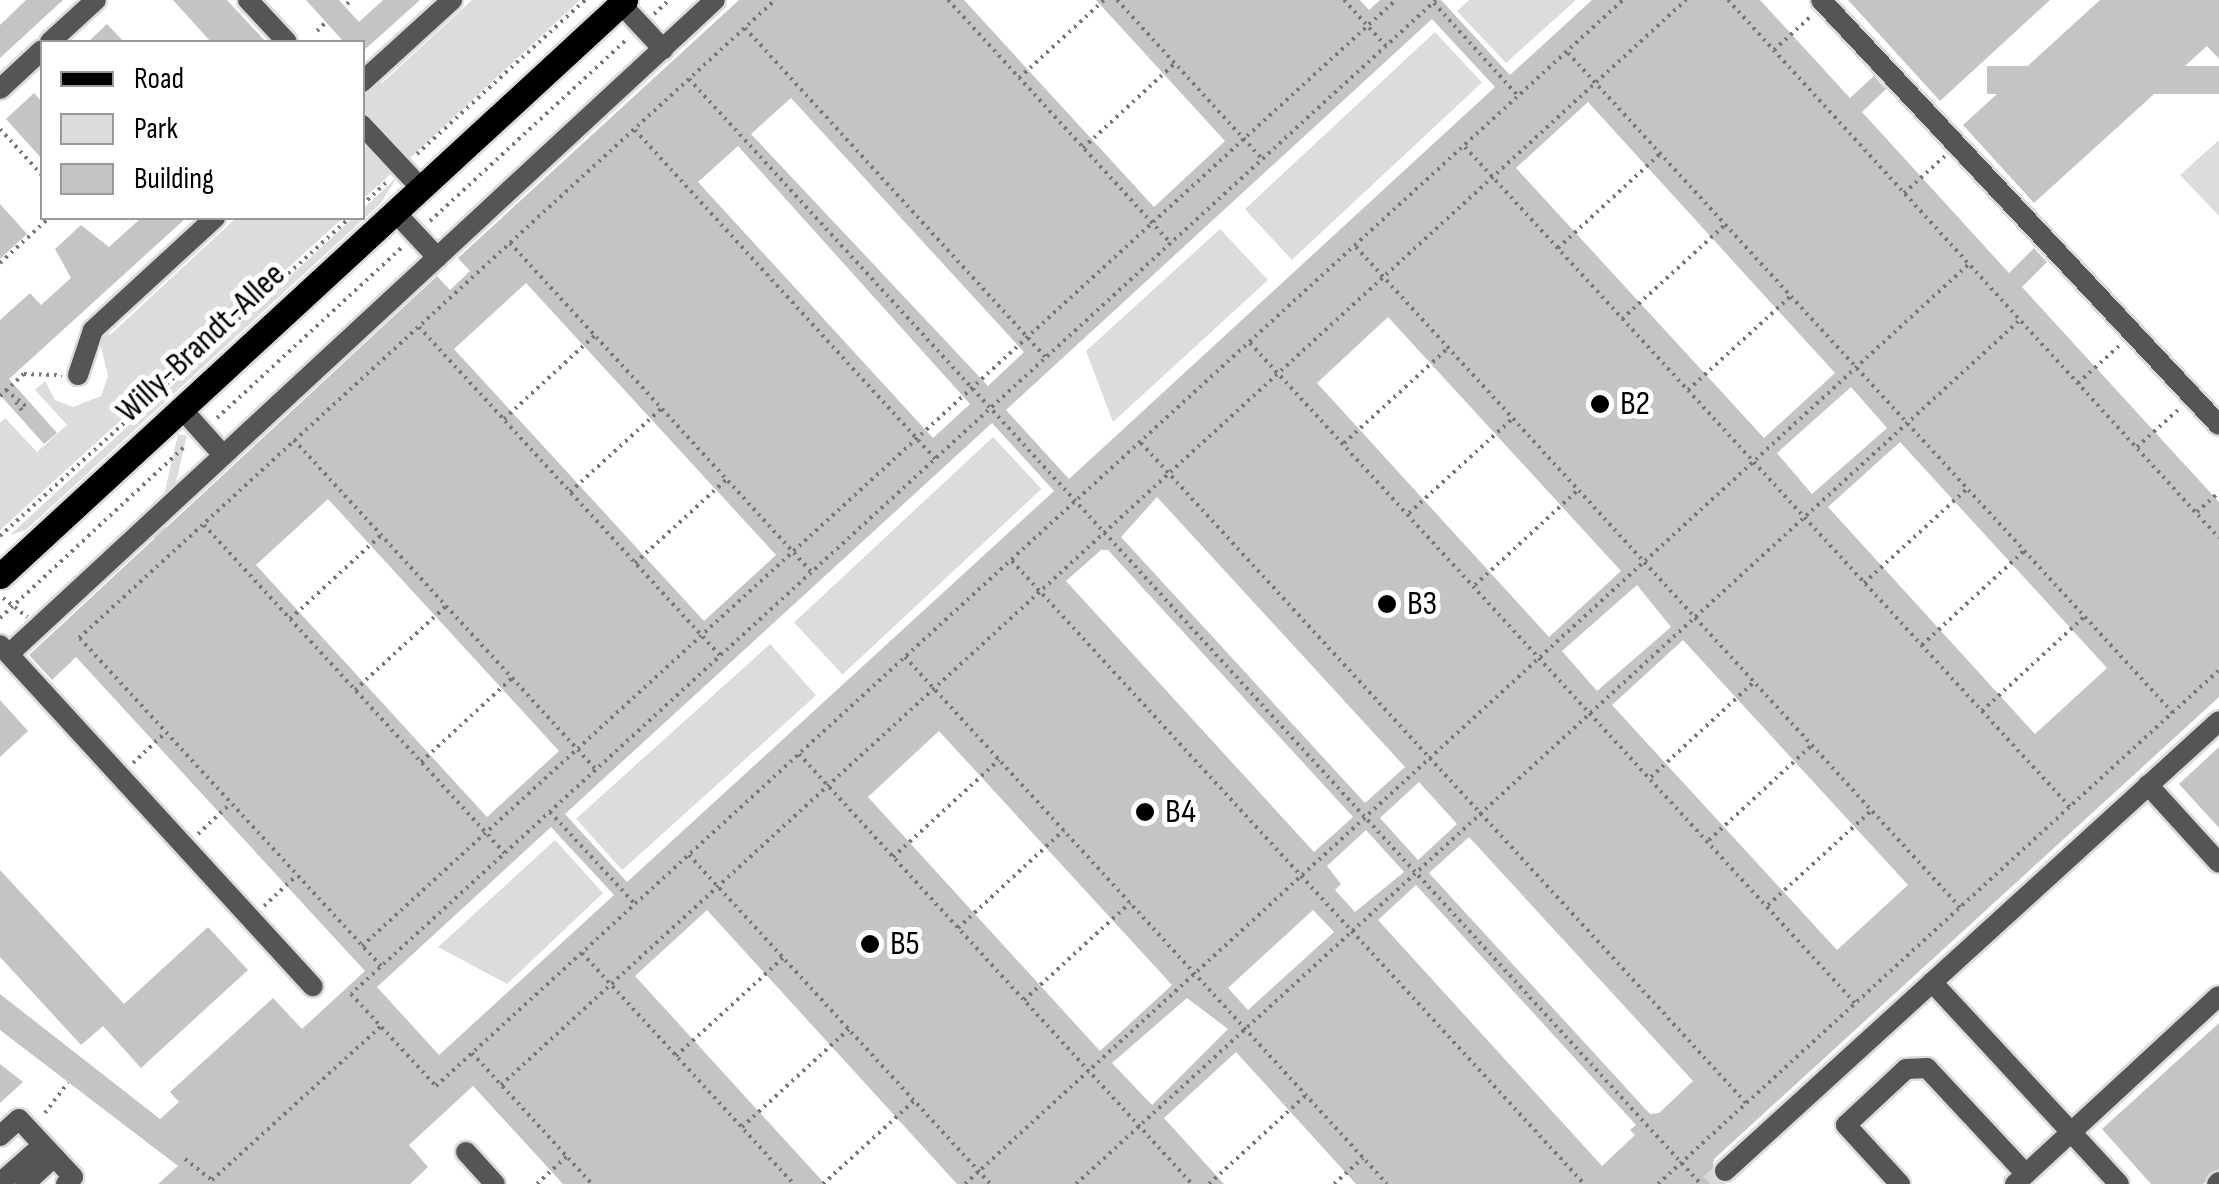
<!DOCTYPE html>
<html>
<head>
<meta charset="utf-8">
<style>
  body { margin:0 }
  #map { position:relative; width:2219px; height:1184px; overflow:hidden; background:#fff; font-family:"Sofia Sans Condensed",sans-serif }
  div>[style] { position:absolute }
  .green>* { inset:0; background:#dcdcdc; transform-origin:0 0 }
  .building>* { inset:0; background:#c4c4c4; transform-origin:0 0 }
  .minor-tunnel>* { height:20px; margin-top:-10px; transform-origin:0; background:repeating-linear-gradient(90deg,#d9d9d9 0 20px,transparent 0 30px) }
  .path>* { height:4px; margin-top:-2px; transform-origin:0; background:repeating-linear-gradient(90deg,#777 0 2.5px,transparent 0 7.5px) }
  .roads { filter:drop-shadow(2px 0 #dbdbdb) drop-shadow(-2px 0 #dbdbdb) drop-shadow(0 2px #dbdbdb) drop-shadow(0 -2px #dbdbdb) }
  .minor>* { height:20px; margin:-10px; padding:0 10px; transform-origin:10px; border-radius:10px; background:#555 }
  .major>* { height:25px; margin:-12.5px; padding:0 12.5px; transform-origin:12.5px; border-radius:12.5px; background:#000 }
  .dots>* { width:28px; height:28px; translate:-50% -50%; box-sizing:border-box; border:5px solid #fff; border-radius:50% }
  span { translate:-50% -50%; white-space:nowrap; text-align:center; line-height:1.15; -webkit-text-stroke:10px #fff; paint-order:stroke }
  .street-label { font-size:35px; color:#000 }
  .poi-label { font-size:35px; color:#000 }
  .left { translate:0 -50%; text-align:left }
  .legend { position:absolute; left:40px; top:40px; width:325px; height:180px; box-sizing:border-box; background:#fff; border:2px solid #999; margin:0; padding:12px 18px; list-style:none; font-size:30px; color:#000 }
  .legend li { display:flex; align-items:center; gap:20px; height:50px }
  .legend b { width:50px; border:2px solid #999 }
</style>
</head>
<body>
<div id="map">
  <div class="green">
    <i style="clip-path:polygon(472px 0,580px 0,408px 160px,363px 111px,363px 92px,377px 79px,382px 83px)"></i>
    <i style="clip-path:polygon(1469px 0,1576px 0,1506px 63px,1457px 11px)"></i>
    <i style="left:1435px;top:32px;width:69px;height:260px;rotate:47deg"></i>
    <i style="clip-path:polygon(363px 137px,394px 171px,363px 199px)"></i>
    <i style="clip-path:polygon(2219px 140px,2219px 216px,2180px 175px)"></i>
    <i style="clip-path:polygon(397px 177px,381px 203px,26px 530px,10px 535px,353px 218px,362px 218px,363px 209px)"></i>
    <i style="clip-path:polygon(236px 218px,343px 218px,0 530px,0 423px,5px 418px,37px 452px,67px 425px,35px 390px,45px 381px,55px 400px,73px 407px,101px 396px,108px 376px,100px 343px,104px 329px,110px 335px)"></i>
    <i style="clip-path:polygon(1220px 229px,1268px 280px,1113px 422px,1086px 351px)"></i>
    <i style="left:178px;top:434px;width:9px;height:236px;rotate:13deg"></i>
    <i style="left:993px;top:437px;width:71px;height:272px;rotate:47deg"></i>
    <i style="left:770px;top:644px;width:69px;height:261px;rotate:48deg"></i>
    <i style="clip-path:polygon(555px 840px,603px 893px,507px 984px,438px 947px)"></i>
  </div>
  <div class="building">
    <i style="clip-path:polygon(26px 0,63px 0,0 58px,0 25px)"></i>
    <i style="clip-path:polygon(173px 0,227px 0,266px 42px,211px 42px)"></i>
    <i style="clip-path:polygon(306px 0,339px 0,359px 22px,383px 0,420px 0,362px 52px,362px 42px,344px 42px)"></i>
    <i style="clip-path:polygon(evenodd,739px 0,964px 0,1154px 207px,1225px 141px,1096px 0,1360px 0,1369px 10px,1380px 0,1441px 0,1510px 75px,1592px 0,1760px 0,1850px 98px,1874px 76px,1886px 89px,1862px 112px,2009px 273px,2034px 248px,2047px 262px,2022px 287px,2219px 502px,2219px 697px,1714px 1159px,1712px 1175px,1721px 1184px,1356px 1184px,1236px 1052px,1164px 1118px,1224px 1184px,957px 1184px,707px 910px,635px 976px,825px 1184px,563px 1184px,473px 1086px,409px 1145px,428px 1167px,410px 1184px,158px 1184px,178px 1166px,0 1030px,0 994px,160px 1119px,179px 1102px,170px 1092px,273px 998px,302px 1029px,365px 971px,76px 657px,52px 680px,29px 655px,437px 276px,450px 290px,470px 271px,458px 258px,739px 0,1432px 19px,1495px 87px,1069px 479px,1006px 410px,1432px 19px,739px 0,791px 98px,1024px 352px,988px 386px,751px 134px,791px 98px,739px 0,1588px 102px,1835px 373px,1764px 438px,1516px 168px,1588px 102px,739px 0,738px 146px,970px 404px,933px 438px,698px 182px,738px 146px,739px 0,526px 283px,776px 555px,704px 621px,454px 349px,526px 283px,739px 0,1388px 317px,1621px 571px,1549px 637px,1317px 383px,1388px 317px,739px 0,1851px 387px,1887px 428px,1812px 494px,1777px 453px,1851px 387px,739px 0,992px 423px,1054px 491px,627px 882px,565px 814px,992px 423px,739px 0,1900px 442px,2107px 668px,2035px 734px,1828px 507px,1900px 442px,739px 0,1157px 497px,1405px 767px,1365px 803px,1121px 537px,1157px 497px,739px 0,328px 499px,559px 751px,487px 817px,256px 565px,328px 499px,739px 0,1101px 550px,1108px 550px,1353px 817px,1314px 852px,1066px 581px,1101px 550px,739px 0,1637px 585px,1671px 627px,1597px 691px,1562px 651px,1637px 585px,739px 0,1683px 640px,1908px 885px,1837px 950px,1612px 705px,1683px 640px,739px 0,939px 731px,1172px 985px,1100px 1051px,868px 797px,939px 731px,739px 0,1419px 782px,1457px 824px,1418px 860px,1380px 818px,1419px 782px,739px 0,551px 827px,614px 895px,439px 1055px,377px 987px,551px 827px,739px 0,1366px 830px,1404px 872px,1355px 912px,1335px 890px,1341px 884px,1327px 866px,1366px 830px,739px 0,1469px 837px,1693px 1081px,1659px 1113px,1650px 1114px,1429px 873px,1469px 837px,739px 0,1416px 885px,1636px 1125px,1630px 1130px,1635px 1135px,1602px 1166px,1378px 920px,1416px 885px,739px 0,1313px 910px,1334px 932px,1248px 1010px,1228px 988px,1313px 910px,739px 0,1187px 998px,1228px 1029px,1152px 1105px,1112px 1063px,1187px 998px)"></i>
    <i style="clip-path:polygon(1848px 0,2050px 0,1940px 101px)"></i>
    <i style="clip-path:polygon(2100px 0,2219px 0,2219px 59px,2207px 46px,2034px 203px,1963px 125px)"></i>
    <i style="clip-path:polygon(107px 24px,124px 42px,88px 42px)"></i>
    <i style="left:2219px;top:66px;width:28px;height:232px;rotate:90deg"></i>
    <i style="clip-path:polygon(34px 93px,42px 102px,42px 159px,6px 119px)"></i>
    <i style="clip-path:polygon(0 204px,27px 234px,0 259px)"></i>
    <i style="clip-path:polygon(141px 218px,186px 218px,9px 379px,57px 433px,44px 444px,0 395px,0 320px,30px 293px,41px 305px,71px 278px,55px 249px,81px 225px,109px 247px)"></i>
    <i style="clip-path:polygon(0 700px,28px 731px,0 757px)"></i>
    <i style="clip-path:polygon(2219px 747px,2219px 828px,2179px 784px)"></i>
    <i style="clip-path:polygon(0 870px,124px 1004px,208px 927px,248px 970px,141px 1068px,103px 1026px,81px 1045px,0 957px)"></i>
    <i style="clip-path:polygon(2219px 1023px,2219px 1169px,2203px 1184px,2151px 1184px,2102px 1129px)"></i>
    <i style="clip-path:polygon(0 1064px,23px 1082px,0 1103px)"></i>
  </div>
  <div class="minor-tunnel">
    <i style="left:1710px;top:1184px;width:20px;rotate:-41deg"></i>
  </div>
  <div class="path">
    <i style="left:948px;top:0;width:330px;rotate:47.5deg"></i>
    <i style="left:1117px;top:0;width:215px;rotate:47.6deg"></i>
    <i style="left:1344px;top:0;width:62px;rotate:47.6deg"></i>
    <i style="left:1436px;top:0;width:1471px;rotate:137.51deg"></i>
    <i style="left:351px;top:994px;width:125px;rotate:47.3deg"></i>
    <i style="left:436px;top:1086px;width:1609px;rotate:-42.46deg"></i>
    <i style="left:1728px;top:0;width:728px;rotate:47.62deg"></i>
    <i style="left:1434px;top:3px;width:125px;rotate:47.9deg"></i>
    <i style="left:347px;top:4px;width:6px;rotate:-45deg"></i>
    <i style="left:654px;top:14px;width:21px;rotate:-43deg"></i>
    <i style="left:745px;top:28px;width:445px;rotate:47.6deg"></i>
    <i style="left:317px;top:31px;width:11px;rotate:-45deg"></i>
    <i style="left:1774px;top:50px;width:49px;rotate:-42.5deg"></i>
    <i style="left:1568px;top:53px;width:895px;rotate:47.49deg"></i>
    <i style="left:1019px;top:78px;width:115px;rotate:-42.5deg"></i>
    <i style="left:689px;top:79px;width:1498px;rotate:47.52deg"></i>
    <i style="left:0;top:129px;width:62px;rotate:47.6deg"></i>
    <i style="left:635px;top:130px;width:445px;rotate:47.6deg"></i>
    <i style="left:1465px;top:147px;width:895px;rotate:47.49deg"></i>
    <i style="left:1083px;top:148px;width:125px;rotate:-42.7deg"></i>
    <i style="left:417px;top:154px;width:228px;rotate:-42.5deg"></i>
    <i style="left:1904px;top:193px;width:55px;rotate:-42.1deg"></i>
    <i style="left:362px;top:205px;width:35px;rotate:-43deg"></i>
    <i style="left:430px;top:221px;width:270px;rotate:-42.7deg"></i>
    <i style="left:510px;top:243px;width:445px;rotate:47.5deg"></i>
    <i style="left:1356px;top:247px;width:895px;rotate:47.54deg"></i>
    <i style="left:1558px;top:248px;width:139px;rotate:-42.7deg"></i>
    <i style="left:0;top:263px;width:67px;rotate:-42.6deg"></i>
    <i style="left:1622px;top:319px;width:139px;rotate:-42.4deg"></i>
    <i style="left:419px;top:327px;width:446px;rotate:47.5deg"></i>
    <i style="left:1250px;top:343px;width:895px;rotate:47.49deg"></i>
    <i style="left:2078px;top:383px;width:55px;rotate:-42.1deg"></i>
    <i style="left:6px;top:390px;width:28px;rotate:39deg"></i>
    <i style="left:1688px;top:390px;width:139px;rotate:-42.4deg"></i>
    <i style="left:0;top:396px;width:33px;rotate:-43deg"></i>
    <i style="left:24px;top:374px;width:38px;rotate:2deg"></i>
    <i style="left:16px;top:402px;width:12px;rotate:55deg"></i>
    <i style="left:217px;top:418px;width:251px;rotate:-42.7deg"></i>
    <i style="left:504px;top:419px;width:124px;rotate:-42.7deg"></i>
    <i style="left:294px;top:440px;width:446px;rotate:47.5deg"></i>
    <i style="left:1141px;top:443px;width:895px;rotate:47.49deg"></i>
    <i style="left:1344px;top:443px;width:141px;rotate:-42.4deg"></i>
    <i style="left:2137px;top:447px;width:55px;rotate:-42.1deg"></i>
    <i style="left:570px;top:492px;width:125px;rotate:-42.4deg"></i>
    <i style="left:2197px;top:512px;width:30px;rotate:-42deg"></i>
    <i style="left:1409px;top:513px;width:141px;rotate:-42.4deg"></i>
    <i style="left:204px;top:525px;width:445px;rotate:47.5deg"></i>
    <i style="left:0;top:536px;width:472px;rotate:-42.3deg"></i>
    <i style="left:1012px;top:561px;width:846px;rotate:47.44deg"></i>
    <i style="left:635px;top:563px;width:125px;rotate:-42.4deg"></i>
    <i style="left:1864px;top:583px;width:139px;rotate:-42.4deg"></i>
    <i style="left:1475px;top:585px;width:140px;rotate:-42.7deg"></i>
    <i style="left:3px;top:598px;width:31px;rotate:38deg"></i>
    <i style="left:0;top:618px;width:255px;rotate:-42.9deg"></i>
    <i style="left:290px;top:619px;width:124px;rotate:-42.7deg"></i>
    <i style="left:1922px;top:645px;width:139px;rotate:-42.7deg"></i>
    <i style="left:905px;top:657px;width:714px;rotate:47.55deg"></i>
    <i style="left:355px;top:690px;width:124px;rotate:-42.7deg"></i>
    <i style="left:1982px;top:711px;width:139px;rotate:-42.7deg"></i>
    <i style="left:799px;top:754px;width:583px;rotate:47.57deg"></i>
    <i style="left:421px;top:762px;width:124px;rotate:-42.7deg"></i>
    <i style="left:133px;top:763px;width:45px;rotate:-43.2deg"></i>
    <i style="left:1651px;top:777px;width:140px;rotate:-42.7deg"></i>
    <i style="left:550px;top:812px;width:125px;rotate:47.3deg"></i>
    <i style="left:198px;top:834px;width:45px;rotate:-43.2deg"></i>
    <i style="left:1709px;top:840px;width:140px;rotate:-42.7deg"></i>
    <i style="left:689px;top:855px;width:446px;rotate:47.5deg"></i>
    <i style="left:893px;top:857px;width:144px;rotate:-42.5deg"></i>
    <i style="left:1768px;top:905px;width:141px;rotate:-42.4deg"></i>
    <i style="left:264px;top:906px;width:45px;rotate:-43.2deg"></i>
    <i style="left:958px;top:928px;width:144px;rotate:-42.8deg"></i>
    <i style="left:362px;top:946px;width:1401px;rotate:-42.46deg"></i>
    <i style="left:582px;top:953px;width:314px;rotate:47.5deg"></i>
    <i style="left:381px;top:966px;width:446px;rotate:-132.6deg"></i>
    <i style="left:79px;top:638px;width:944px;rotate:-42.51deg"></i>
    <i style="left:1024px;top:1000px;width:144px;rotate:-42.5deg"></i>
    <i style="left:472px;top:1053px;width:178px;rotate:47.5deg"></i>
    <i style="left:676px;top:1056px;width:145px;rotate:-42.5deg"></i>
    <i style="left:501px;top:1085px;width:1607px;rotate:-42.48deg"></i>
    <i style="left:45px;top:1113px;width:38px;rotate:-53deg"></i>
    <i style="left:742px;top:1127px;width:145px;rotate:-42.5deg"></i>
    <i style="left:185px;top:1159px;width:34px;rotate:38deg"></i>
    <i style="left:212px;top:1180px;width:229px;rotate:-42.3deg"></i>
    <i style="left:537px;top:1184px;width:41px;rotate:-43deg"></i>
    <i style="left:823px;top:1184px;width:123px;rotate:-42.4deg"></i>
    <i style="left:965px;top:1184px;width:1362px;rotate:-42.5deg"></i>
    <i style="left:1076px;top:1184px;width:1280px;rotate:-42.47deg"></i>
    <i style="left:1209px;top:1184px;width:132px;rotate:-42.5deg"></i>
    <i style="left:1334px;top:1184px;width:39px;rotate:-42deg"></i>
    <i style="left:1658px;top:1184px;width:761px;rotate:-42.5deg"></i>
  </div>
  <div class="roads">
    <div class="minor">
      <i style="left:248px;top:0;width:57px;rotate:47.1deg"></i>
      <i style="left:1821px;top:0;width:582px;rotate:46.88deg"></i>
      <i style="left:621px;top:4px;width:62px;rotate:47deg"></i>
      <i style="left:50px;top:42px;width:62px;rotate:-42.4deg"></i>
      <i style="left:362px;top:82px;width:122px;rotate:-42.3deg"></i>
      <i style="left:0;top:89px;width:57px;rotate:-42.9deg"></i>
      <i style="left:362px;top:125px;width:86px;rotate:46.9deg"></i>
      <i style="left:395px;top:212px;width:62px;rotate:47deg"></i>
      <i style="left:78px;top:375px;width:47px;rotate:-71.6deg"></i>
      <i style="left:93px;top:330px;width:166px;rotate:-42.6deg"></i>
      <i style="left:182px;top:409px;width:62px;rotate:48.3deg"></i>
      <i style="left:0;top:645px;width:463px;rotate:47.5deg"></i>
      <i style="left:9px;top:654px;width:962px;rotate:-42.81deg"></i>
      <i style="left:2148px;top:785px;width:105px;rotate:47.7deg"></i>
      <i style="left:1932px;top:982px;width:275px;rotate:47.2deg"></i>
      <i style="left:0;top:1136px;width:25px;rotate:-42deg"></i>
      <i style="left:19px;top:1119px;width:79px;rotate:47deg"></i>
      <i style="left:73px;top:1177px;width:10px;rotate:135deg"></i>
      <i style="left:466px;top:1152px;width:43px;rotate:47.8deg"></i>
      <i style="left:1725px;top:1171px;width:668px;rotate:-42.33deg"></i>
      <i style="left:0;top:1183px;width:57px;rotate:-41.5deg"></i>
      <i style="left:25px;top:1184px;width:40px;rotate:-43deg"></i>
      <i style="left:1900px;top:1184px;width:80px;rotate:-132.5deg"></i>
      <i style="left:1846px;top:1125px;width:82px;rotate:-43deg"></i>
      <i style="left:1906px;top:1069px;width:21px;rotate:-3deg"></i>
      <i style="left:1927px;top:1068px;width:145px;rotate:47deg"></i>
      <i style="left:2015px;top:1184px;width:277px;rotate:-42.7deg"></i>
      <i style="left:2217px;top:1184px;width:3px;rotate:-45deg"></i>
    </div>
    <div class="major">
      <i style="left:0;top:576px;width:850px;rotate:-42.66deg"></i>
    </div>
  </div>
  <div class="dots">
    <i style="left:1600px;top:404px;background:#000"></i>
    <i style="left:1387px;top:604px;background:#000"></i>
    <i style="left:1145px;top:812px;background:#000"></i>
    <i style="left:870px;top:944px;background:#000"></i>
  </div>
  <div class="street-label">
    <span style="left:201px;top:343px;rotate:-43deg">Willy-Brandt-Allee</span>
  </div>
  <div class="poi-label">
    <span class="left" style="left:1620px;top:404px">B2</span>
    <span class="left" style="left:1407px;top:604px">B3</span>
    <span class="left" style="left:1165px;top:812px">B4</span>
    <span class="left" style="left:890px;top:944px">B5</span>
  </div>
  <ul class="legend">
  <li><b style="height:12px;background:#000"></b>Road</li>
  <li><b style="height:28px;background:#dcdcdc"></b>Park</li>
  <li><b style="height:28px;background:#c4c4c4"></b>Building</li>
  </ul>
</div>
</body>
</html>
